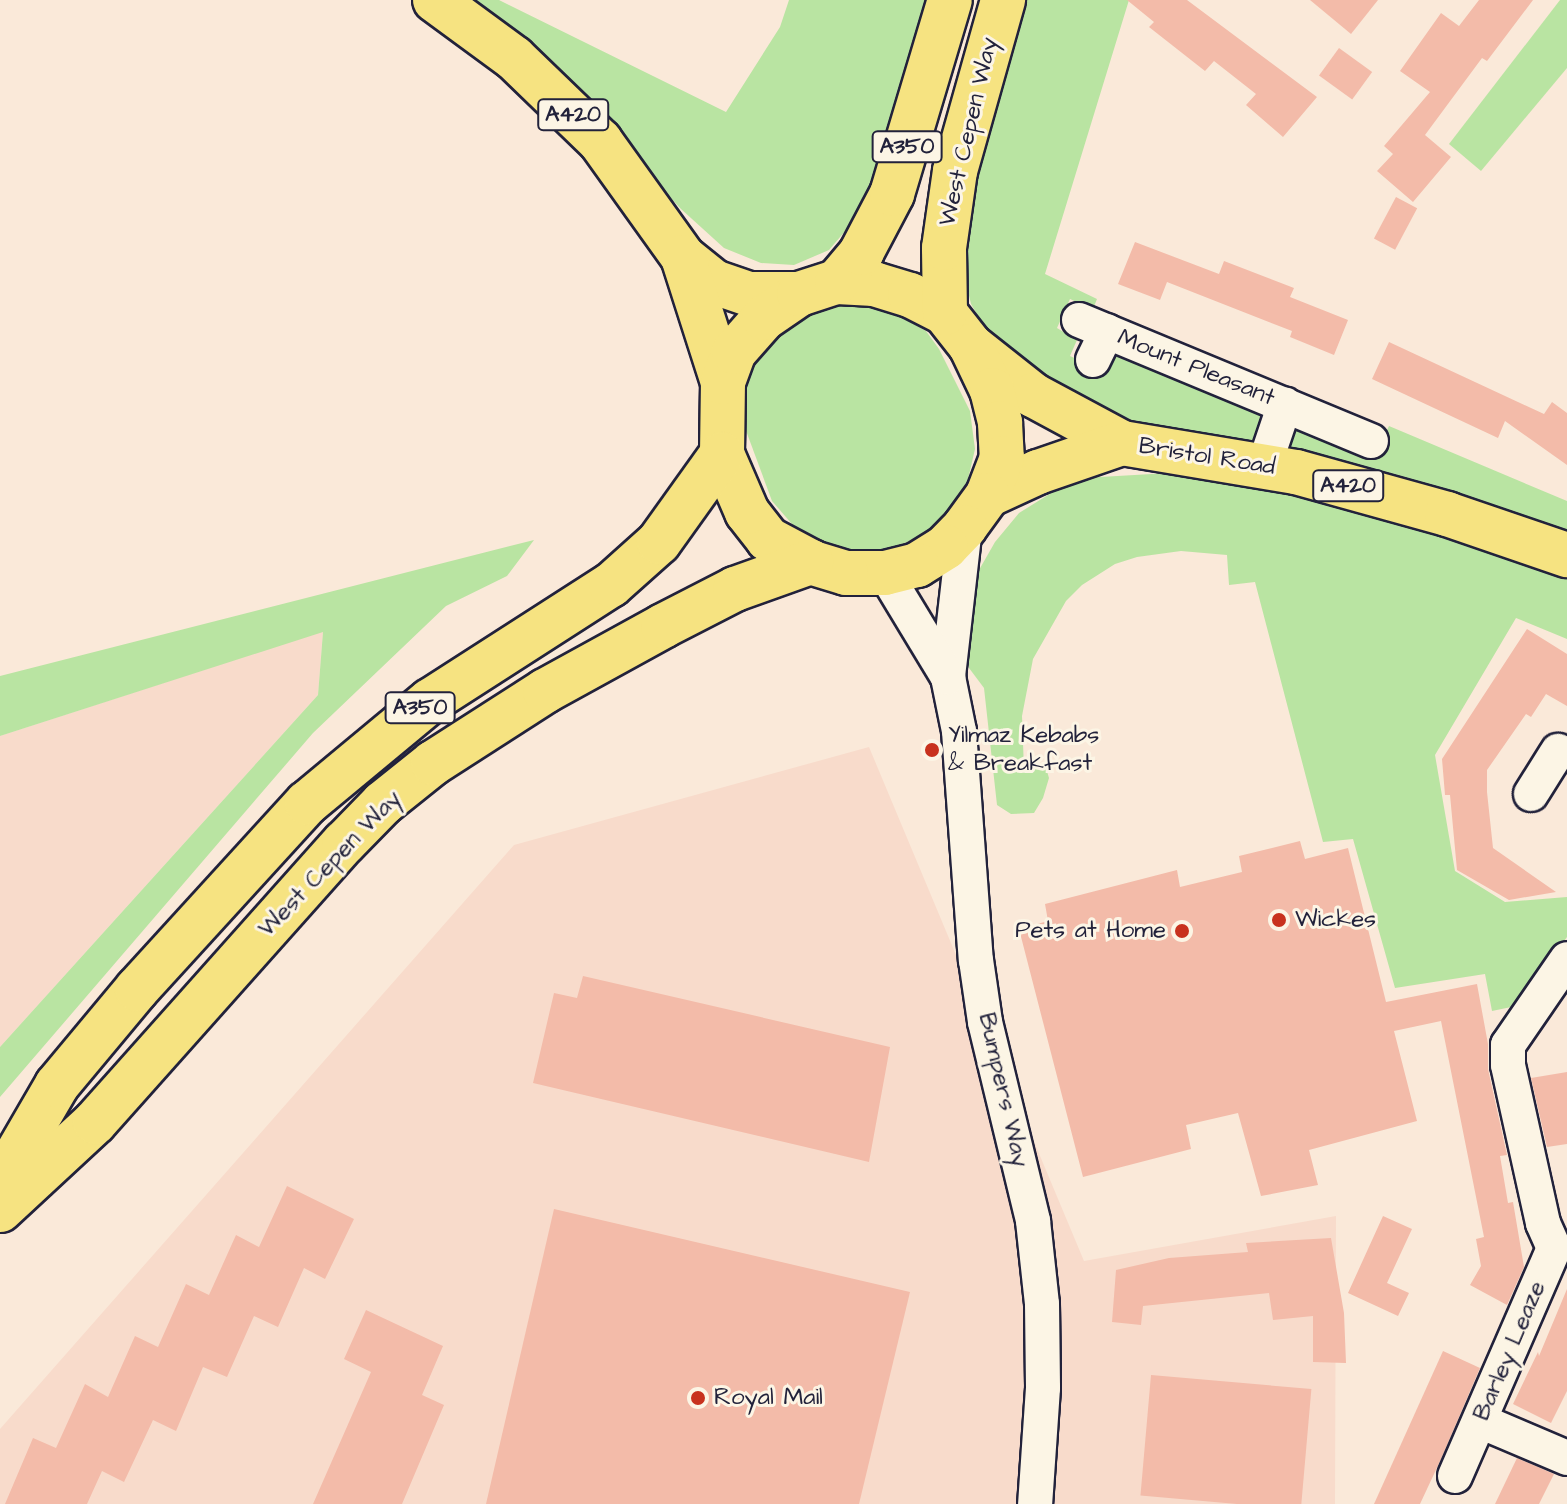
<!DOCTYPE html>
<html>
<head>
<meta charset="utf-8">
<style>
  body { margin:0 }
  #map { position:relative; width:1567px; height:1504px; overflow:hidden; background:#fae9d9; font-family:"Architects Daughter",sans-serif }
  div>[style] { position:absolute }
  .built>* { inset:0; background:#f8dbcb }
  .green>* { inset:0; background:#b9e4a2 }
  .building>* { inset:0; background:#f3bba9; transform-origin:0 0 }
  .roads { filter:drop-shadow(2px 0 #22223b) drop-shadow(-2px 0 #22223b) drop-shadow(0 2px #22223b) drop-shadow(0 -2px #22223b) }
  .minor>* { height:34px; margin:-17px; padding:0 17px; transform-origin:17px; border-radius:17px; background:#fcf5e5 }
  .major>* { height:44px; margin:-22px; padding:0 22px; transform-origin:22px; border-radius:22px; background:#f6e381 }
  .highway>* { height:44px; margin:-22px; padding:0 22px; transform-origin:22px; border-radius:22px; background:#f6e381 }
  .dots>* { width:22px; height:22px; translate:-50% -50%; box-sizing:border-box; border:4px solid #fcf5e5; border-radius:50% }
  span { translate:-50% -50%; white-space:nowrap; text-align:center; line-height:1.15; -webkit-text-stroke:6px #fcf5e5; paint-order:stroke }
  .shield-label span { padding:2px 6px; background:#fcf5e5; border:2px solid; border-radius:6px; -webkit-text-stroke-width:0 }
  .shield-label { font-size:22px; color:#22223b; font-weight:700 }
  .street-label { font-size:24px; color:#22223b }
  .poi-label { font-size:24px; color:#22223b }
  .left { translate:0 -50%; text-align:left }
  .right { translate:-100% -50%; text-align:right }
</style>
</head>
<body>
<div id="map">
  <div class="built">
    <i style="clip-path:polygon(323px 631px,318px 695px,0 1047px,0 736px)"></i>
    <i style="clip-path:polygon(869px 747px,1084px 1261px,1336px 1216px,1335px 1504px,0 1504px,0 1429px,514px 845px)"></i>
  </div>
  <div class="green">
    <i style="clip-path:polygon(467px 0,499px 0,726px 112px,780px 27px,789px 0,931px 0,894px 141px,858px 216px,829px 250px,794px 265px,761px 263px,724px 248px,681px 209px,612px 135px)"></i>
    <i style="clip-path:polygon(1016px 0,1129px 0,1045px 274px,1097px 299px,1093px 309px,1070px 299px,1057px 328px,1077px 340px,1070px 356px,1103px 371px,1122px 351px,1377px 451px,1389px 426px,1567px 501px,1567px 639px,1516px 618px,1435px 755px,1455px 871px,1505px 902px,1567px 897px,1567px 937px,1516px 1006px,1492px 1011px,1485px 974px,1395px 988px,1353px 839px,1323px 842px,1255px 582px,1229px 585px,1227px 555px,1181px 551px,1137px 557px,1115px 564px,1082px 585px,1066px 601px,1033px 659px,1022px 716px,1024px 769px,1046px 768px,1049px 778px,1043px 798px,1034px 813px,1011px 814px,997px 805px,984px 688px,969px 668px,964px 649px,971px 584px,995px 542px,1019px 513px,1056px 490px,1083px 478px,1186px 472px,1096px 417px,986px 330px,971px 304px,957px 245px)"></i>
    <i style="clip-path:polygon(1560px 0,1567px 0,1567px 68px,1481px 171px,1449px 144px)"></i>
    <i style="clip-path:polygon(854px 303px,893px 312px,926px 331px,939px 349px,970px 411px,975px 449px,966px 488px,941px 524px,894px 549px,841px 551px,798px 531px,772px 501px,745px 428px,744px 394px,754px 364px,773px 337px,793px 318px,821px 308px)"></i>
    <i style="clip-path:polygon(534px 540px,507px 576px,446px 606px,313px 733px,0 1097px,0 1047px,318px 695px,323px 632px,0 736px,0 676px)"></i>
  </div>
  <div class="building">
    <i style="clip-path:polygon(1127px 0,1187px 0,1317px 97px,1283px 137px,1246px 105px,1256px 94px,1214px 61px,1205px 71px,1149px 27px,1154px 22px)"></i>
    <i style="clip-path:polygon(1310px 0,1378px 0,1351px 34px)"></i>
    <i style="clip-path:polygon(1479px 0,1533px 0,1487px 61px,1482px 58px,1425px 135px,1451px 157px,1413px 202px,1377px 171px,1393px 154px,1384px 146px,1430px 92px,1400px 71px,1441px 13px,1459px 26px)"></i>
    <i style="left:1339px;top:48px;width:41px;height:34px;rotate:36deg"></i>
    <i style="left:1396px;top:197px;width:24px;height:47px;rotate:28deg"></i>
    <i style="clip-path:polygon(1135px 242px,1219px 274px,1224px 261px,1294px 288px,1290px 297px,1348px 320px,1334px 355px,1290px 337px,1292px 331px,1167px 282px,1160px 300px,1118px 284px)"></i>
    <i style="clip-path:polygon(1389px 342px,1544px 414px,1552px 402px,1567px 413px,1567px 465px,1505px 421px,1498px 438px,1372px 379px)"></i>
    <i style="clip-path:polygon(1527px 629px,1567px 654px,1567px 706px,1546px 694px,1531px 717px,1526px 714px,1487px 770px,1487px 792px,1493px 848px,1556px 892px,1509px 900px,1457px 870px,1450px 795px,1445px 795px,1442px 759px)"></i>
    <i style="clip-path:polygon(1300px 841px,1305px 859px,1348px 848px,1386px 1002px,1477px 984px,1488px 1044px,1488px 1069px,1507px 1155px,1500px 1156px,1508px 1203px,1513px 1202px,1524px 1267px,1507px 1305px,1470px 1285px,1481px 1266px,1476px 1239px,1484px 1237px,1441px 1021px,1394px 1031px,1417px 1121px,1309px 1150px,1318px 1185px,1261px 1196px,1238px 1113px,1186px 1125px,1191px 1149px,1083px 1177px,1019px 929px,1048px 921px,1045px 904px,1177px 870px,1180px 887px,1242px 872px,1239px 856px)"></i>
    <i style="clip-path:polygon(583px 976px,890px 1047px,869px 1162px,533px 1083px,554px 993px,577px 998px)"></i>
    <i style="clip-path:polygon(1567px 1072px,1567px 1144px,1547px 1147px,1531px 1078px)"></i>
    <i style="clip-path:polygon(287px 1186px,354px 1219px,325px 1279px,304px 1268px,278px 1327px,254px 1316px,227px 1377px,203px 1367px,176px 1431px,153px 1420px,124px 1482px,102px 1471px,87px 1504px,5px 1504px,33px 1438px,56px 1448px,85px 1384px,108px 1397px,135px 1336px,158px 1347px,186px 1284px,209px 1295px,236px 1235px,259px 1247px)"></i>
    <i style="clip-path:polygon(554px 1209px,910px 1292px,859px 1504px,486px 1504px)"></i>
    <i style="clip-path:polygon(1383px 1216px,1412px 1229px,1387px 1283px,1409px 1293px,1398px 1316px,1348px 1293px)"></i>
    <i style="clip-path:polygon(1331px 1238px,1344px 1313px,1346px 1363px,1313px 1362px,1313px 1316px,1273px 1320px,1269px 1293px,1143px 1306px,1141px 1325px,1112px 1322px,1116px 1270px,1169px 1258px,1248px 1252px,1246px 1243px)"></i>
    <i style="clip-path:polygon(1567px 1289px,1567px 1391px,1551px 1423px,1513px 1404px,1538px 1352px,1539px 1356px)"></i>
    <i style="clip-path:polygon(366px 1310px,443px 1346px,422px 1395px,444px 1405px,402px 1504px,313px 1504px,371px 1372px,344px 1359px)"></i>
    <i style="clip-path:polygon(1443px 1351px,1480px 1368px,1441px 1459px,1420px 1504px,1374px 1504px)"></i>
    <i style="left:1151px;top:1375px;width:161px;height:121px;rotate:5deg"></i>
    <i style="clip-path:polygon(1517px 1458px,1554px 1474px,1539px 1504px,1495px 1504px)"></i>
  </div>
  <div class="roads">
    <div class="minor">
      <i style="left:1079px;top:320px;width:316px;rotate:22.5deg"></i>
      <i style="left:1093px;top:360px;width:32px;rotate:-64deg"></i>
      <i style="left:1264px;top:466px;width:65px;rotate:-71.3deg"></i>
      <i style="left:965px;top:527px;width:151px;rotate:96.5deg"></i>
      <i style="left:948px;top:677px;width:55px;rotate:78.5deg"></i>
      <i style="left:959px;top:731px;width:230px;rotate:85.8deg"></i>
      <i style="left:976px;top:960px;width:63px;rotate:81.7deg"></i>
      <i style="left:985px;top:1022px;width:205px;rotate:76.4deg"></i>
      <i style="left:1033px;top:1221px;width:83px;rotate:83.8deg"></i>
      <i style="left:1042px;top:1304px;width:84px;rotate:89.3deg"></i>
      <i style="left:1043px;top:1388px;width:116px;rotate:93.9deg"></i>
      <i style="left:885px;top:573px;width:122px;rotate:58.8deg"></i>
      <i style="left:1531px;top:794px;width:51px;rotate:-57.9deg"></i>
      <i style="left:1480px;top:1421px;width:95px;rotate:23deg"></i>
      <i style="left:1455px;top:1476px;width:249px;rotate:-66.5deg"></i>
      <i style="left:1554px;top:1248px;width:27px;rotate:-114deg"></i>
      <i style="left:1543px;top:1223px;width:162px;rotate:-102.5deg"></i>
      <i style="left:1508px;top:1065px;width:20px;rotate:-90deg"></i>
      <i style="left:1508px;top:1045px;width:104px;rotate:-55.5deg"></i>
    </div>
    <div class="major">
      <i style="left:435px;top:0;width:98px;rotate:36.3deg"></i>
      <i style="left:514px;top:58px;width:120px;rotate:44deg"></i>
      <i style="left:600px;top:141px;width:143px;rotate:54.4deg"></i>
      <i style="left:683px;top:257px;width:40px;rotate:39deg"></i>
      <i style="left:714px;top:282px;width:37px;rotate:19deg"></i>
      <i style="left:749px;top:294px;width:50px"></i>
      <i style="left:683px;top:257px;width:131px;rotate:72.3deg"></i>
      <i style="left:971px;top:346px;width:79px;rotate:38.3deg"></i>
      <i style="left:1033px;top:395px;width:101px;rotate:28.3deg"></i>
      <i style="left:1122px;top:443px;width:176px;rotate:9.5deg"></i>
      <i style="left:1296px;top:472px;width:157px;rotate:15.5deg"></i>
      <i style="left:1447px;top:514px;width:127px;rotate:18.9deg"></i>
      <i style="left:988px;top:495px;width:55px;rotate:-24.7deg"></i>
      <i style="left:1038px;top:472px;width:89px;rotate:-19deg"></i>
    </div>
    <div class="highway">
      <i style="left:837px;top:282px;width:37px;rotate:3deg"></i>
      <i style="left:874px;top:284px;width:38px;rotate:17deg"></i>
      <i style="left:910px;top:295px;width:39px;rotate:27deg"></i>
      <i style="left:945px;top:313px;width:42px;rotate:51.8deg"></i>
      <i style="left:971px;top:346px;width:49px;rotate:64.5deg"></i>
      <i style="left:992px;top:390px;width:34px;rotate:76deg"></i>
      <i style="left:1000px;top:423px;width:35px;rotate:87deg"></i>
      <i style="left:1002px;top:458px;width:40px;rotate:111deg"></i>
      <i style="left:988px;top:495px;width:39px;rotate:126deg"></i>
      <i style="left:965px;top:527px;width:28px;rotate:134deg"></i>
      <i style="left:946px;top:547px;width:34px;rotate:148deg"></i>
      <i style="left:917px;top:565px;width:33px;rotate:166deg"></i>
      <i style="left:885px;top:573px;width:39px;rotate:180deg"></i>
      <i style="left:846px;top:573px;width:37px;rotate:-163deg"></i>
      <i style="left:811px;top:562px;width:49px;rotate:-151.9deg"></i>
      <i style="left:768px;top:539px;width:34px;rotate:-128deg"></i>
      <i style="left:747px;top:512px;width:63px;rotate:-113.3deg"></i>
      <i style="left:722px;top:454px;width:72px;rotate:-89.2deg"></i>
      <i style="left:723px;top:382px;width:32px;rotate:-70deg"></i>
      <i style="left:734px;top:352px;width:45px;rotate:-48.6deg"></i>
      <i style="left:764px;top:318px;width:42px;rotate:-34.4deg"></i>
      <i style="left:799px;top:294px;width:40px;rotate:-18deg"></i>
      <i style="left:837px;top:282px;width:38px;rotate:-50deg"></i>
      <i style="left:861px;top:253px;width:67px;rotate:-62.3deg"></i>
      <i style="left:892px;top:194px;width:202px;rotate:-73.4deg"></i>
      <i style="left:945px;top:313px;width:65px;rotate:-90.9deg"></i>
      <i style="left:944px;top:248px;width:78px;rotate:-81.9deg"></i>
      <i style="left:955px;top:171px;width:178px;rotate:-74.3deg"></i>
      <i style="left:0;top:1183px;width:113px;rotate:-59.8deg"></i>
      <i style="left:57px;top:1085px;width:125px;rotate:-50.2deg"></i>
      <i style="left:137px;top:989px;width:252px;rotate:-47.6deg"></i>
      <i style="left:307px;top:803px;width:160px;rotate:-39.7deg"></i>
      <i style="left:430px;top:701px;width:215px;rotate:-32.7deg"></i>
      <i style="left:611px;top:585px;width:64px;rotate:-41.9deg"></i>
      <i style="left:659px;top:542px;width:108px;rotate:-54.4deg"></i>
      <i style="left:0;top:1210px;width:129px;rotate:-42.8deg"></i>
      <i style="left:95px;top:1122px;width:374px;rotate:-48.3deg"></i>
      <i style="left:344px;top:843px;width:56px;rotate:-45.7deg"></i>
      <i style="left:383px;top:803px;width:64px;rotate:-38.7deg"></i>
      <i style="left:433px;top:763px;width:133px;rotate:-32.7deg"></i>
      <i style="left:545px;top:691px;width:135px;rotate:-28.8deg"></i>
      <i style="left:663px;top:626px;width:81px;rotate:-27.2deg"></i>
      <i style="left:735px;top:589px;width:81px;rotate:-19.6deg"></i>
    </div>
  </div>
  <div class="dots">
    <i style="left:932px;top:750px;background:#c8321e"></i>
    <i style="left:1279px;top:920px;background:#c8321e"></i>
    <i style="left:1182px;top:931px;background:#c8321e"></i>
    <i style="left:698px;top:1398px;background:#c8321e"></i>
  </div>
  <div class="shield-label">
    <span style="left:573px;top:115px">A420</span>
    <span style="left:907px;top:147px">A350</span>
    <span style="left:1348px;top:486px">A420</span>
    <span style="left:420px;top:708px">A350</span>
  </div>
  <div class="street-label">
    <span style="left:969px;top:132px;rotate:-77deg">West Cepen Way</span>
    <span style="left:1196px;top:368px;rotate:22deg">Mount Pleasant</span>
    <span style="left:1207px;top:457px;rotate:9deg">Bristol Road</span>
    <span style="left:330px;top:864px;rotate:-46deg">West Cepen Way</span>
    <span style="left:1003px;top:1090px;rotate:77deg">Bumpers Way</span>
    <span style="left:1510px;top:1351px;rotate:-67deg">Barley Leaze</span>
  </div>
  <div class="poi-label">
    <span class="left" style="left:948px;top:750px">Yilmaz Kebabs<br>&amp; Breakfast</span>
    <span class="left" style="left:1295px;top:920px">Wickes</span>
    <span class="right" style="left:1166px;top:931px">Pets at Home</span>
    <span class="left" style="left:714px;top:1398px">Royal Mail</span>
  </div>
</div>
</body>
</html>
